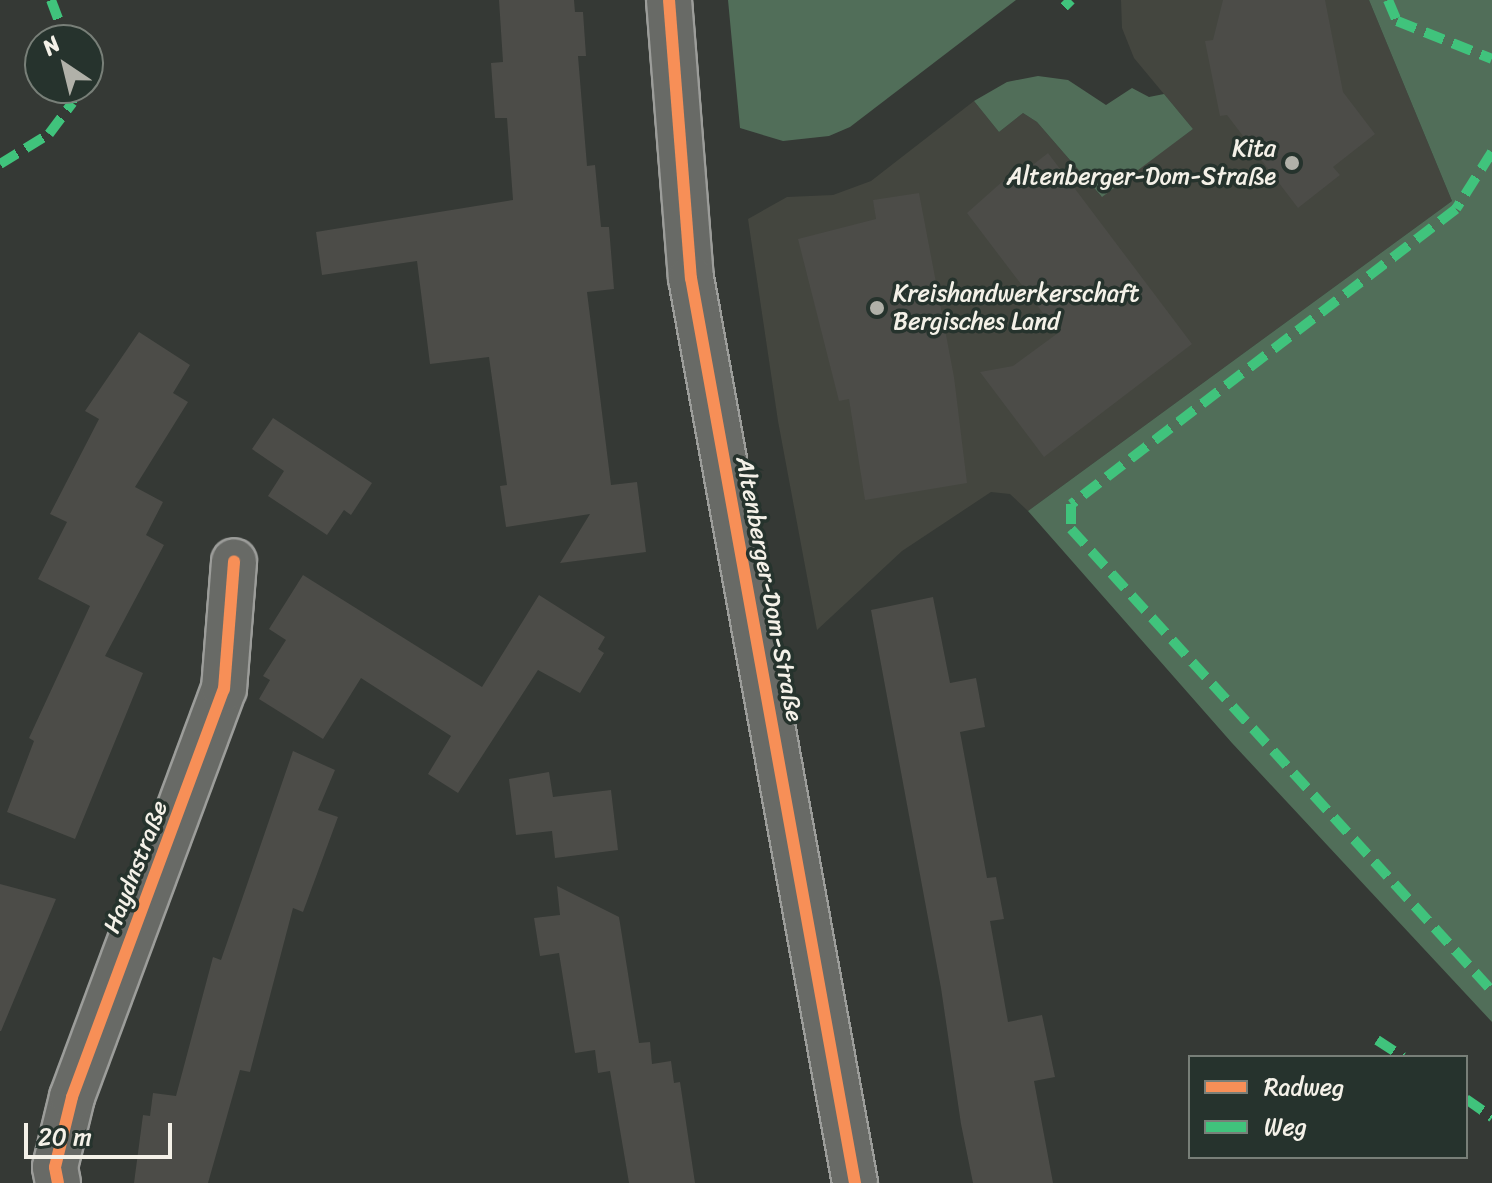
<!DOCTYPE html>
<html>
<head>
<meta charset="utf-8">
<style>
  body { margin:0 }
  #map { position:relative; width:1492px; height:1183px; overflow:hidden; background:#353935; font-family:Sriracha,sans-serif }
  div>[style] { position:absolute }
  .built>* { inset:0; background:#44463f }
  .green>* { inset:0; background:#516e59 }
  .building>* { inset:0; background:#4c4c48 }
  .roads { filter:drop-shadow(2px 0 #9c9d9a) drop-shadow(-2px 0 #9c9d9a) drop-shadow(0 2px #9c9d9a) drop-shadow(0 -2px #9c9d9a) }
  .street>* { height:44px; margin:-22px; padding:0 22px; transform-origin:22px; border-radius:22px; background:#686a66 }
  .secondary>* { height:44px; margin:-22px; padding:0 22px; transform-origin:22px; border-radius:22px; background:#686a66 }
  .quiet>* { height:10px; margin-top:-5px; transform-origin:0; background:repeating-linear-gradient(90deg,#40c37c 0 20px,transparent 0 30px) }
  .cycleway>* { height:12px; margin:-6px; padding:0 6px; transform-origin:6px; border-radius:6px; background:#f78f57 }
  .dots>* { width:22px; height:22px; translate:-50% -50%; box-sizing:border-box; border:4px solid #26332d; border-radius:50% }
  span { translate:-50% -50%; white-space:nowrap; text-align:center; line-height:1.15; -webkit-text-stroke:7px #26332d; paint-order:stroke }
  .poi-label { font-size:24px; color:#f4f1e8 }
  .right { translate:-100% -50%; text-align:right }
  .left { translate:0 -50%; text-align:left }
  .street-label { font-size:24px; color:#f4f1e8 }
  .legend { position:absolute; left:1188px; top:1055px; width:280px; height:104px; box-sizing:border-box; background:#26332d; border:2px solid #787f78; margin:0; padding:10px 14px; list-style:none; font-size:24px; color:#f4f1e8 }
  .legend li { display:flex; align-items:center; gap:16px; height:40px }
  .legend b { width:40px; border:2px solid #787f78 }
  .north { position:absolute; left:24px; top:24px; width:80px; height:80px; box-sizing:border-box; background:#26332d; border:2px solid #787f78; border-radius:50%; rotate:325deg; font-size:22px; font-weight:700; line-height:32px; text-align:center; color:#f4f1e8 }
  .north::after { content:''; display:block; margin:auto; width:28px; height:36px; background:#b1b1a9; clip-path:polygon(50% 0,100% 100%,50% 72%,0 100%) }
  .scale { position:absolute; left:24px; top:1123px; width:148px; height:36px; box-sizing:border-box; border:4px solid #f4f1e8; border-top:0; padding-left:10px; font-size:24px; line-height:28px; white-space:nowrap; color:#f4f1e8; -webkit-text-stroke:6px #26332d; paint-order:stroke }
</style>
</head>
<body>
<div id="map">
  <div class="built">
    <i style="clip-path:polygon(1121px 0,1369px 0,1452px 201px,1028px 511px,1010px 494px,991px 492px,902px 551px,817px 630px,778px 421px,748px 219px,787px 197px,833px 195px,871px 181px,974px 101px,999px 132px,1023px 113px,1037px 122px,1101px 196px,1193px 129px,1134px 58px,1122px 28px)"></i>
  </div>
  <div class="green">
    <i style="clip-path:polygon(728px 0,1016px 0,850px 127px,829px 136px,783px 141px,740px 128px)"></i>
    <i style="clip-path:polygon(1369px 0,1492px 0,1492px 1022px,1232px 743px,1028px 511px,1452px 201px)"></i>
    <i style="clip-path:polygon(1038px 76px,1068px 80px,1106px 105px,1132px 88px,1149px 97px,1164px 94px,1193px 129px,1102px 197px,1037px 122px,1023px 113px,999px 132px,974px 101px,1007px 82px)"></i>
  </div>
  <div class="building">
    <i style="clip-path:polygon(499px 0,574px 0,575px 12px,583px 12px,586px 56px,578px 56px,587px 166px,595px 165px,601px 227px,609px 227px,614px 289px,587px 292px,611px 485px,637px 482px,646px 552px,560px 563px,590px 514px,506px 527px,500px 486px,507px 485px,489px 357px,430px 364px,417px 261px,322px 275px,316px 232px,513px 200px,507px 118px,495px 118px,491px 63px,503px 62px)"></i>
    <i style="clip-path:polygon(1223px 0,1325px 0,1343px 92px,1375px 134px,1333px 167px,1340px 175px,1298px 208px,1227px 115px,1220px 116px,1205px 41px,1213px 40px)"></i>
    <i style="clip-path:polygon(1048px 153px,1192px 344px,1044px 457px,980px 372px,1013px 366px,1058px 333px,967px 213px,1012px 173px,1016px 178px)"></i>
    <i style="clip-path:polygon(919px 193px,954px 377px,967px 483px,865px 500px,849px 399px,839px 401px,798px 239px,876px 219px,873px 200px)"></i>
    <i style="clip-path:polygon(139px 332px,190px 365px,173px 393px,188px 402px,135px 487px,163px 502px,146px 535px,164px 545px,105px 656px,143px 673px,75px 839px,7px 812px,34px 741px,29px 738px,90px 606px,38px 579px,67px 522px,50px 514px,99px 419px,85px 411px)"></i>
    <i style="clip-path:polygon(273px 418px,372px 483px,351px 515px,344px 510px,327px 535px,268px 496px,284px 471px,252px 449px)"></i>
    <i style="clip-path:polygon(303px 575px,482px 687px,539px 595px,605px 637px,598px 649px,604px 653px,580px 693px,538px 670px,458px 793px,428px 774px,451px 736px,361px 678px,323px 739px,259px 699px,270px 680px,263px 676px,286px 640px,269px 629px)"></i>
    <i style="clip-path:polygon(933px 597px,950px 683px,976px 678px,985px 727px,960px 732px,987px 878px,996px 877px,1004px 919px,990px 921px,1008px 1022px,1042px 1015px,1055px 1077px,1034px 1081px,1053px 1183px,973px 1183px,961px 1124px,941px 988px,871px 610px)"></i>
    <i style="clip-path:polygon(293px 751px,335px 770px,318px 810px,338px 817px,303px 912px,293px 908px,250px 1072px,240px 1070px,208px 1183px,134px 1183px,143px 1115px,150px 1116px,153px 1093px,176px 1096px,213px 957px,221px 960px)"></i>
    <i style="clip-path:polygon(549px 772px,553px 797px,611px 790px,618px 850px,555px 858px,552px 831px,516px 835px,509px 779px)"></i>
    <i style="clip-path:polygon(0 884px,56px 899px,1px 1031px,0 1031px)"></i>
    <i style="clip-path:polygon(557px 886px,619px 917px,639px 1043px,650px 1042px,652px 1064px,671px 1061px,674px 1083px,680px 1082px,695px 1183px,629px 1183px,610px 1071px,598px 1073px,595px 1050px,575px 1053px,559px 953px,540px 956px,534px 918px,560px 915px)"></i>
  </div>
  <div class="roads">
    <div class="street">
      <i style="left:58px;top:1183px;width:16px;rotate:-101deg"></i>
      <i style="left:55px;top:1167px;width:72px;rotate:-76.3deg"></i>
      <i style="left:72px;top:1097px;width:435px;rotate:-69.6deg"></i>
      <i style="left:224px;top:689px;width:128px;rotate:-85.5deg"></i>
    </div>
    <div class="secondary">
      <i style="left:669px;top:0;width:279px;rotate:85.5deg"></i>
      <i style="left:691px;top:278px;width:920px;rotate:79.73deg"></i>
    </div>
  </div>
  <div class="quiet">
    <i style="left:51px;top:0;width:43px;rotate:69.4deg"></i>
    <i style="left:1388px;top:0;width:23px;rotate:67deg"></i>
    <i style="left:1397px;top:21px;width:102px;rotate:21.8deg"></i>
    <i style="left:1064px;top:7px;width:10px;rotate:-45deg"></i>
    <i style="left:1492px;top:152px;width:67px;rotate:122.3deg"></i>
    <i style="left:1456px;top:209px;width:485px;rotate:142.5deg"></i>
    <i style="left:1071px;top:504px;width:25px;rotate:90deg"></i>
    <i style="left:1071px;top:529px;width:625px;rotate:47.66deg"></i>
    <i style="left:0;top:164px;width:57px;rotate:-31.5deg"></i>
    <i style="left:49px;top:134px;width:39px;rotate:-53deg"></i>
    <i style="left:72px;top:103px;width:15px;rotate:-90deg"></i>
    <i style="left:1377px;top:1040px;width:31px;rotate:33deg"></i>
    <i style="left:1466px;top:1099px;width:32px;rotate:35deg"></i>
  </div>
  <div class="cycleway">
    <i style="left:669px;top:0;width:279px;rotate:85.5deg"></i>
    <i style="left:691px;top:278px;width:920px;rotate:79.73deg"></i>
    <i style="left:58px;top:1183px;width:16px;rotate:-101deg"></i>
    <i style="left:55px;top:1167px;width:72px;rotate:-76.3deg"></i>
    <i style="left:72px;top:1097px;width:435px;rotate:-69.6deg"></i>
    <i style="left:224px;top:689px;width:128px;rotate:-85.5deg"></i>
  </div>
  <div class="dots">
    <i style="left:1292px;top:163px;background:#b1b1a9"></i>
    <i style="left:877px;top:308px;background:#b1b1a9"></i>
  </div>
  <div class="poi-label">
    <span class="right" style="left:1276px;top:163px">Kita<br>Altenberger-Dom-Straße</span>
    <span class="left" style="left:893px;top:308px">Kreishandwerkerschaft<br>Bergisches Land</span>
  </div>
  <div class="street-label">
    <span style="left:769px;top:589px;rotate:79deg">Altenberger-Dom-Straße</span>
    <span style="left:136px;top:867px;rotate:-69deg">Haydnstraße</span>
  </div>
  <ul class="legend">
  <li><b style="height:10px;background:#f78f57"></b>Radweg</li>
  <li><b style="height:10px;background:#40c37c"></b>Weg</li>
  </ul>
  <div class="north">N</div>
  <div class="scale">20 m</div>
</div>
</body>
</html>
